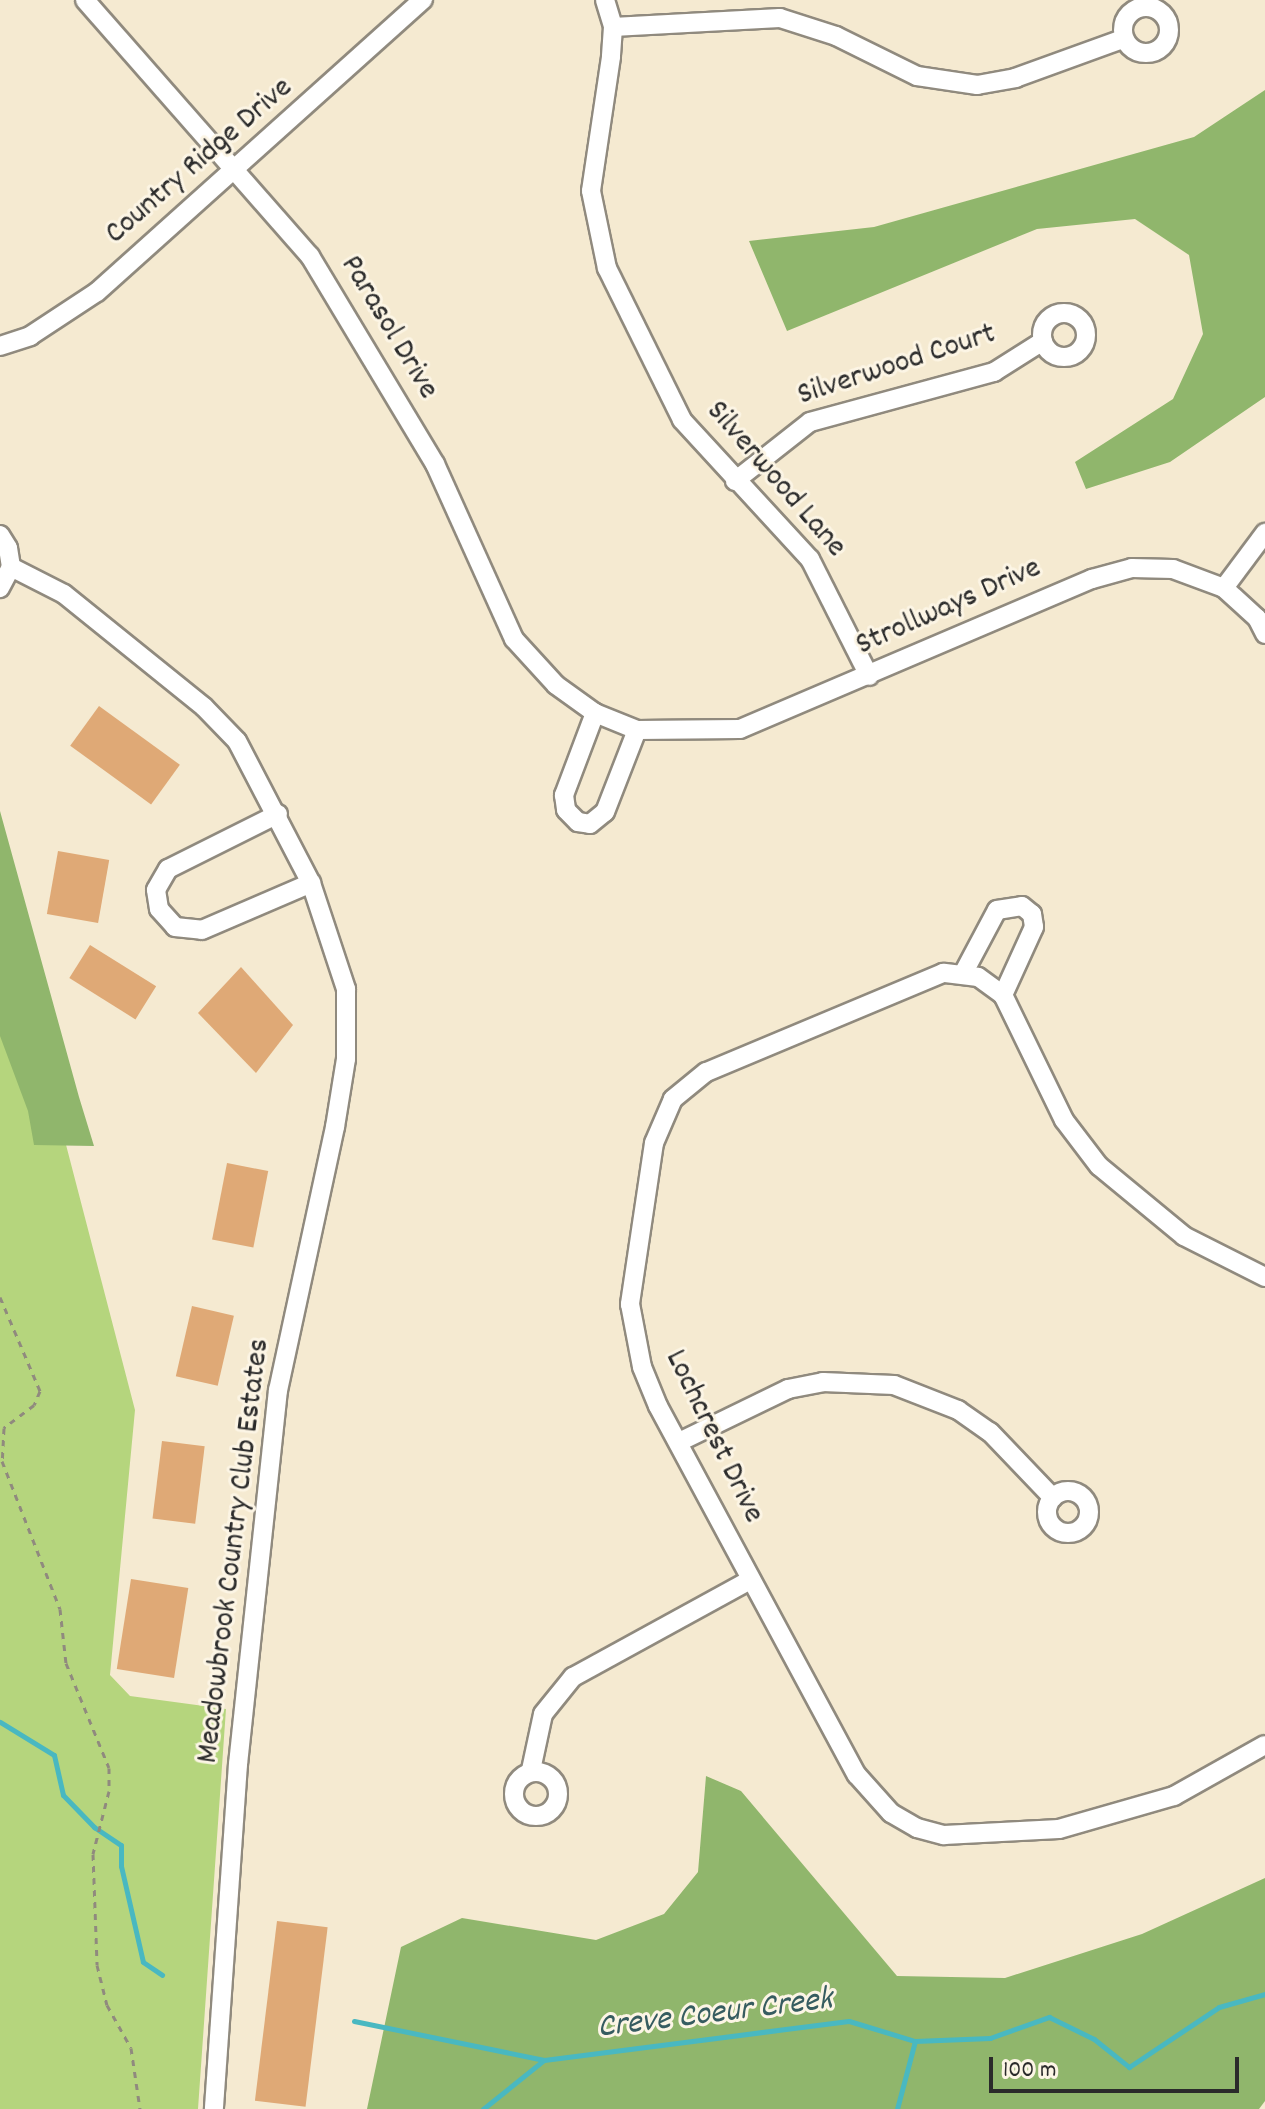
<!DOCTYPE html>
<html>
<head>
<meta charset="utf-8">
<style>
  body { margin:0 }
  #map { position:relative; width:1265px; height:2109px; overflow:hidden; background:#f5ead1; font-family:Dekko,sans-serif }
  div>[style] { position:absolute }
  .green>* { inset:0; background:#b5d57d }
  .forest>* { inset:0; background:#90b66c }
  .stream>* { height:5px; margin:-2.5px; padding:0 2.5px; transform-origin:2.5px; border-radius:2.5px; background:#49b8c1 }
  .building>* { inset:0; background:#dfa976; transform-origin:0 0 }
  .path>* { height:3px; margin-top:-1.5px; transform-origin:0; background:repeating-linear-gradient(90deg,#908a7e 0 6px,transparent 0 12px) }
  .roads { filter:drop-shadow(2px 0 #908a7e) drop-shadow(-2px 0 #908a7e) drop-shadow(0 2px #908a7e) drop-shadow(0 -2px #908a7e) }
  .minor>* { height:18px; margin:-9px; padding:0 9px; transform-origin:9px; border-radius:9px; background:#fff }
  .minor>.ring { margin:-9px; padding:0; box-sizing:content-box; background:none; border:18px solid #fff; border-radius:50% }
  span { translate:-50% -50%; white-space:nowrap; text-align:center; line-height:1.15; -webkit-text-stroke:6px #fcf5e5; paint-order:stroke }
  .street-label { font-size:32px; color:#2b2b2b }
  .water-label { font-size:34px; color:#365c60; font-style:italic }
  .scale { position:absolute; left:989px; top:2057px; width:250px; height:36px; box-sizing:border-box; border:4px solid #2b2b2b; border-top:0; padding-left:10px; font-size:24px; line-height:28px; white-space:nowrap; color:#2b2b2b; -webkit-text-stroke:6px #fcf5e5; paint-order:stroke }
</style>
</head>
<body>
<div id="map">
  <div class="green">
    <i style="clip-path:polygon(0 891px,135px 1410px,110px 1675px,130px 1696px,226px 1709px,198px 2109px,0 2109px)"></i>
  </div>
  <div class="forest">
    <i style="clip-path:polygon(1265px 90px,1265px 397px,1170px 462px,1086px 489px,1075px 462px,1173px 399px,1203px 334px,1189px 255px,1135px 219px,1037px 229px,787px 331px,749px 241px,874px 227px,1194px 137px)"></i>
    <i style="clip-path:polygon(0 811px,79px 1097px,94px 1146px,34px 1145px,28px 1111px,0 1036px)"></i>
    <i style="clip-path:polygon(706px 1776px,741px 1791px,897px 1976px,1005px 1978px,1142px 1934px,1265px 1878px,1265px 2101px,1259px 2109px,367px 2109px,401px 1947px,462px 1918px,596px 1940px,664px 1914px,698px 1872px)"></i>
  </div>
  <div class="stream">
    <i style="left:0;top:1722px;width:63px;rotate:31.4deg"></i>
    <i style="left:54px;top:1755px;width:41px;rotate:77.3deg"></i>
    <i style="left:63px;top:1795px;width:45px;rotate:45.9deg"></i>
    <i style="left:94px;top:1827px;width:32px;rotate:34deg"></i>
    <i style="left:121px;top:1845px;width:21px;rotate:90deg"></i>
    <i style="left:121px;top:1866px;width:98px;rotate:77.1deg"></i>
    <i style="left:143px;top:1962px;width:23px;rotate:34deg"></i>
    <i style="left:354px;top:2021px;width:194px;rotate:11.6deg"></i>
    <i style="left:483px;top:2109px;width:78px;rotate:-38.8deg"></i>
    <i style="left:544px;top:2060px;width:307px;rotate:-7.3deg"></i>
    <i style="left:849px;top:2021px;width:69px;rotate:16.9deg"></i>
    <i style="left:915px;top:2041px;width:75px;rotate:-2.3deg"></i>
    <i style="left:990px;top:2038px;width:63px;rotate:-19.6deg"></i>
    <i style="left:1049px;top:2017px;width:50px;rotate:26.1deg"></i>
    <i style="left:1094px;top:2039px;width:45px;rotate:38.7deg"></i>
    <i style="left:1129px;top:2067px;width:108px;rotate:-33.7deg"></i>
    <i style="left:1219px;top:2007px;width:48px;rotate:-15.8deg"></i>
    <i style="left:897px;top:2109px;width:70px;rotate:-75.2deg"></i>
  </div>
  <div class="building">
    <i style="left:99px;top:706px;width:100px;height:49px;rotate:36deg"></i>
    <i style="left:58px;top:851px;width:52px;height:64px;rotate:10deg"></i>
    <i style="left:90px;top:945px;width:78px;height:39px;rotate:32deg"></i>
    <i style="clip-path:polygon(241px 967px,293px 1025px,256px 1073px,198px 1013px)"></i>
    <i style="left:227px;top:1163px;width:42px;height:78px;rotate:11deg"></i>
    <i style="left:192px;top:1306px;width:43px;height:72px;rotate:13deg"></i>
    <i style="left:162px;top:1441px;width:43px;height:78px;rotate:7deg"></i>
    <i style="left:131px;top:1579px;width:58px;height:91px;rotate:9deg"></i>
    <i style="left:277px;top:1921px;width:51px;height:181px;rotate:7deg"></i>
  </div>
  <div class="path">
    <i style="left:0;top:1297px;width:102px;rotate:66.9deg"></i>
    <i style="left:40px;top:1391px;width:15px;rotate:113deg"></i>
    <i style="left:34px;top:1405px;width:38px;rotate:143deg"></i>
    <i style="left:4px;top:1428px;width:33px;rotate:93deg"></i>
    <i style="left:2px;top:1461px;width:159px;rotate:68.6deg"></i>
    <i style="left:60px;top:1609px;width:54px;rotate:83.7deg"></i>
    <i style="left:66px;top:1663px;width:113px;rotate:67.7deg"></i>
    <i style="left:109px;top:1768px;width:23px;rotate:90deg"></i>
    <i style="left:109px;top:1791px;width:65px;rotate:104.3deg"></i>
    <i style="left:93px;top:1854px;width:111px;rotate:87.9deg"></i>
    <i style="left:97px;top:1965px;width:41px;rotate:76deg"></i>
    <i style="left:107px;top:2005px;width:49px;rotate:60.8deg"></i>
    <i style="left:131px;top:2048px;width:62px;rotate:81.6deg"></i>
  </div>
  <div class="roads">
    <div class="minor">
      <i style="left:85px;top:0;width:341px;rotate:48.7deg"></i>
      <i style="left:310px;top:256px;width:243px;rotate:59deg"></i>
      <i style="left:435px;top:464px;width:192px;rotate:65.7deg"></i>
      <i style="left:514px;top:639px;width:62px;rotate:47.6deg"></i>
      <i style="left:556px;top:685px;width:48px;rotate:35.7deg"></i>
      <i style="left:595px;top:713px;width:45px;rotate:22deg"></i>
      <i style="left:637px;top:730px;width:103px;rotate:-0.6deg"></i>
      <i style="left:740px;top:729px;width:383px;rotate:-23.1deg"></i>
      <i style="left:1092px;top:579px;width:41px;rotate:-15.4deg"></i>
      <i style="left:1132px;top:568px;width:41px;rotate:1.4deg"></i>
      <i style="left:1173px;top:569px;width:54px;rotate:20.4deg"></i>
      <i style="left:1224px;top:588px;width:45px;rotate:42.3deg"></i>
      <i style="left:1257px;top:618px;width:18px;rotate:63deg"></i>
      <i style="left:605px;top:0;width:28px;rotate:73deg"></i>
      <i style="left:613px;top:27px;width:30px;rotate:94deg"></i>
      <i style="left:611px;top:57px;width:135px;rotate:98.5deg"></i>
      <i style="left:591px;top:191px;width:79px;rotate:78.3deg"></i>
      <i style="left:607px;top:268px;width:169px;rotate:63.7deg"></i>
      <i style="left:682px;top:420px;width:189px;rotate:47.4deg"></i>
      <i style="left:810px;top:559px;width:131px;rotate:63.2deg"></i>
      <i class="ring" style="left:1123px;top:7px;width:28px;height:28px"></i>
      <i style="left:613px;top:27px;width:167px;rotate:-3.1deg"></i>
      <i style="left:780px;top:18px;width:59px;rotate:17.8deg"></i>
      <i style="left:836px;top:36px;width:90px;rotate:26.3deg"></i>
      <i style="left:917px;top:76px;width:61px;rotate:8.5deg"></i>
      <i style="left:977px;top:85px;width:39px;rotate:-10deg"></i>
      <i style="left:1015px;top:78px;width:115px;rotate:-19.9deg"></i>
      <i class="ring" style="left:1042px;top:313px;width:26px;height:26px"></i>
      <i style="left:0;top:346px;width:32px;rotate:-18deg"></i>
      <i style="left:30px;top:336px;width:80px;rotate:-33.3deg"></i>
      <i style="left:97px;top:292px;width:438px;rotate:-41.9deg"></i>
      <i style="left:735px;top:481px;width:95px;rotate:-38.2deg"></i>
      <i style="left:810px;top:422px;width:191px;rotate:-15.2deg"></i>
      <i style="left:994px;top:372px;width:58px;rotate:-32.3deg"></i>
      <i style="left:0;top:535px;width:15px;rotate:58deg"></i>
      <i style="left:8px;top:548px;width:19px;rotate:81deg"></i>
      <i style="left:11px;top:567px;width:24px;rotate:118deg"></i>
      <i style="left:11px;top:567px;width:59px;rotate:27deg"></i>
      <i style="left:64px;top:594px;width:180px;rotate:38.9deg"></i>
      <i style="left:204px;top:707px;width:47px;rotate:45.9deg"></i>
      <i style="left:237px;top:741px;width:160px;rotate:62.5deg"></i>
      <i style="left:311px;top:883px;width:112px;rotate:71.7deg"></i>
      <i style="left:346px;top:989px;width:70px;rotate:90deg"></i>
      <i style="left:346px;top:1059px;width:69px;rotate:99.2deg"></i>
      <i style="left:335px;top:1127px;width:269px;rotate:102.2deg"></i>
      <i style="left:278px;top:1390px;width:376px;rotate:96.1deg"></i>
      <i style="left:238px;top:1764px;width:346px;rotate:94deg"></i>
      <i style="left:1224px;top:588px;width:69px;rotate:-53.3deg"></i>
      <i style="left:595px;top:713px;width:88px;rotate:110.7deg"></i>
      <i style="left:564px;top:795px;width:15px;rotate:82deg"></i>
      <i style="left:566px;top:810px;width:17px;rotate:45deg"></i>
      <i style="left:578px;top:822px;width:12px;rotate:9deg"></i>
      <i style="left:590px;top:824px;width:19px;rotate:-39deg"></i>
      <i style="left:605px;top:812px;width:88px;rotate:-68.7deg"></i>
      <i style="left:278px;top:814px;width:123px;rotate:153.4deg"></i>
      <i style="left:168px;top:869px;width:24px;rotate:120deg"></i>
      <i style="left:156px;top:890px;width:19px;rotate:81deg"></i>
      <i style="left:159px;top:909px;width:24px;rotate:48deg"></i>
      <i style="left:175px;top:927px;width:27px;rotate:6deg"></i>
      <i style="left:202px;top:930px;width:119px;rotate:-23.3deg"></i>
      <i style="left:964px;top:972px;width:70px;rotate:-62deg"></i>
      <i style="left:997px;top:910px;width:25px;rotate:-9deg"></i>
      <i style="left:1022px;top:906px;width:13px;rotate:39deg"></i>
      <i style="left:1032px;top:914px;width:13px;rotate:81deg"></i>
      <i style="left:1034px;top:927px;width:75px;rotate:114.5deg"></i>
      <i style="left:1265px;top:1277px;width:91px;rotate:-153.2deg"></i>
      <i style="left:1184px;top:1236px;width:110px;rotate:-140.5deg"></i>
      <i style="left:1099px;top:1166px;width:58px;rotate:-127.3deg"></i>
      <i style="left:1064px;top:1120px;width:139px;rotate:-116deg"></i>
      <i style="left:1003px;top:995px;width:31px;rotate:-144deg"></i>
      <i style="left:978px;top:977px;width:35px;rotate:-173deg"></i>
      <i style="left:943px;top:973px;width:257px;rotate:157.3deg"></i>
      <i style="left:706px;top:1072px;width:43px;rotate:140.7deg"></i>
      <i style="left:673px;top:1099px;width:48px;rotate:113.4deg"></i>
      <i style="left:654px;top:1143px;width:163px;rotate:98.5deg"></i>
      <i style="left:630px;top:1304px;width:64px;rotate:79.2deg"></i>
      <i style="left:642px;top:1367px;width:42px;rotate:67.7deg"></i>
      <i style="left:658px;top:1406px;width:419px;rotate:61.7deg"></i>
      <i style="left:857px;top:1775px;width:51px;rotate:48.2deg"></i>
      <i style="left:891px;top:1813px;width:30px;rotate:30deg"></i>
      <i style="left:917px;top:1828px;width:28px;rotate:15deg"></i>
      <i style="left:944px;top:1835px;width:115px;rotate:-3deg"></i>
      <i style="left:1059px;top:1829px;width:120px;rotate:-16deg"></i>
      <i style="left:1174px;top:1796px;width:104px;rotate:-29.3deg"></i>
      <i style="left:679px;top:1442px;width:121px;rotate:-25.9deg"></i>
      <i style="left:788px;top:1389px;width:36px;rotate:-11deg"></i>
      <i style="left:823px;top:1382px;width:71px;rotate:2.4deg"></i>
      <i style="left:894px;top:1385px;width:69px;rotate:21.3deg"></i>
      <i style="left:958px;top:1410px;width:39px;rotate:35deg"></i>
      <i style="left:990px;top:1432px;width:91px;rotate:46.3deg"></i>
      <i class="ring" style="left:1047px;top:1491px;width:24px;height:24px"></i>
      <i style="left:531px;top:1770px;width:57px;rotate:-77.9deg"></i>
      <i style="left:543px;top:1714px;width:48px;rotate:-51deg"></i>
      <i style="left:573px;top:1677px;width:202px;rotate:-28.7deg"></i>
      <i class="ring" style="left:514px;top:1772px;width:26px;height:26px"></i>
    </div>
  </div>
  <div class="street-label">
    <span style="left:200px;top:162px;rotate:-41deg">Country Ridge Drive</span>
    <span style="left:388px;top:328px;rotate:59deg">Parasol Drive</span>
    <span style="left:897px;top:366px;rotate:-18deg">Silverwood Court</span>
    <span style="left:775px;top:480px;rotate:49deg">Silverwood Lane</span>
    <span style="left:949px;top:608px;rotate:-24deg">Strollways Drive</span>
    <span style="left:713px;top:1437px;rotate:64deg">Lochcrest Drive</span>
    <span style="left:235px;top:1551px;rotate:-83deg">Meadowbrook Country Club Estates</span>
  </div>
  <div class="water-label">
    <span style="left:715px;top:2015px;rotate:-7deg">Creve Coeur Creek</span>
  </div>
  <div class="scale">100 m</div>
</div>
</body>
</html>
